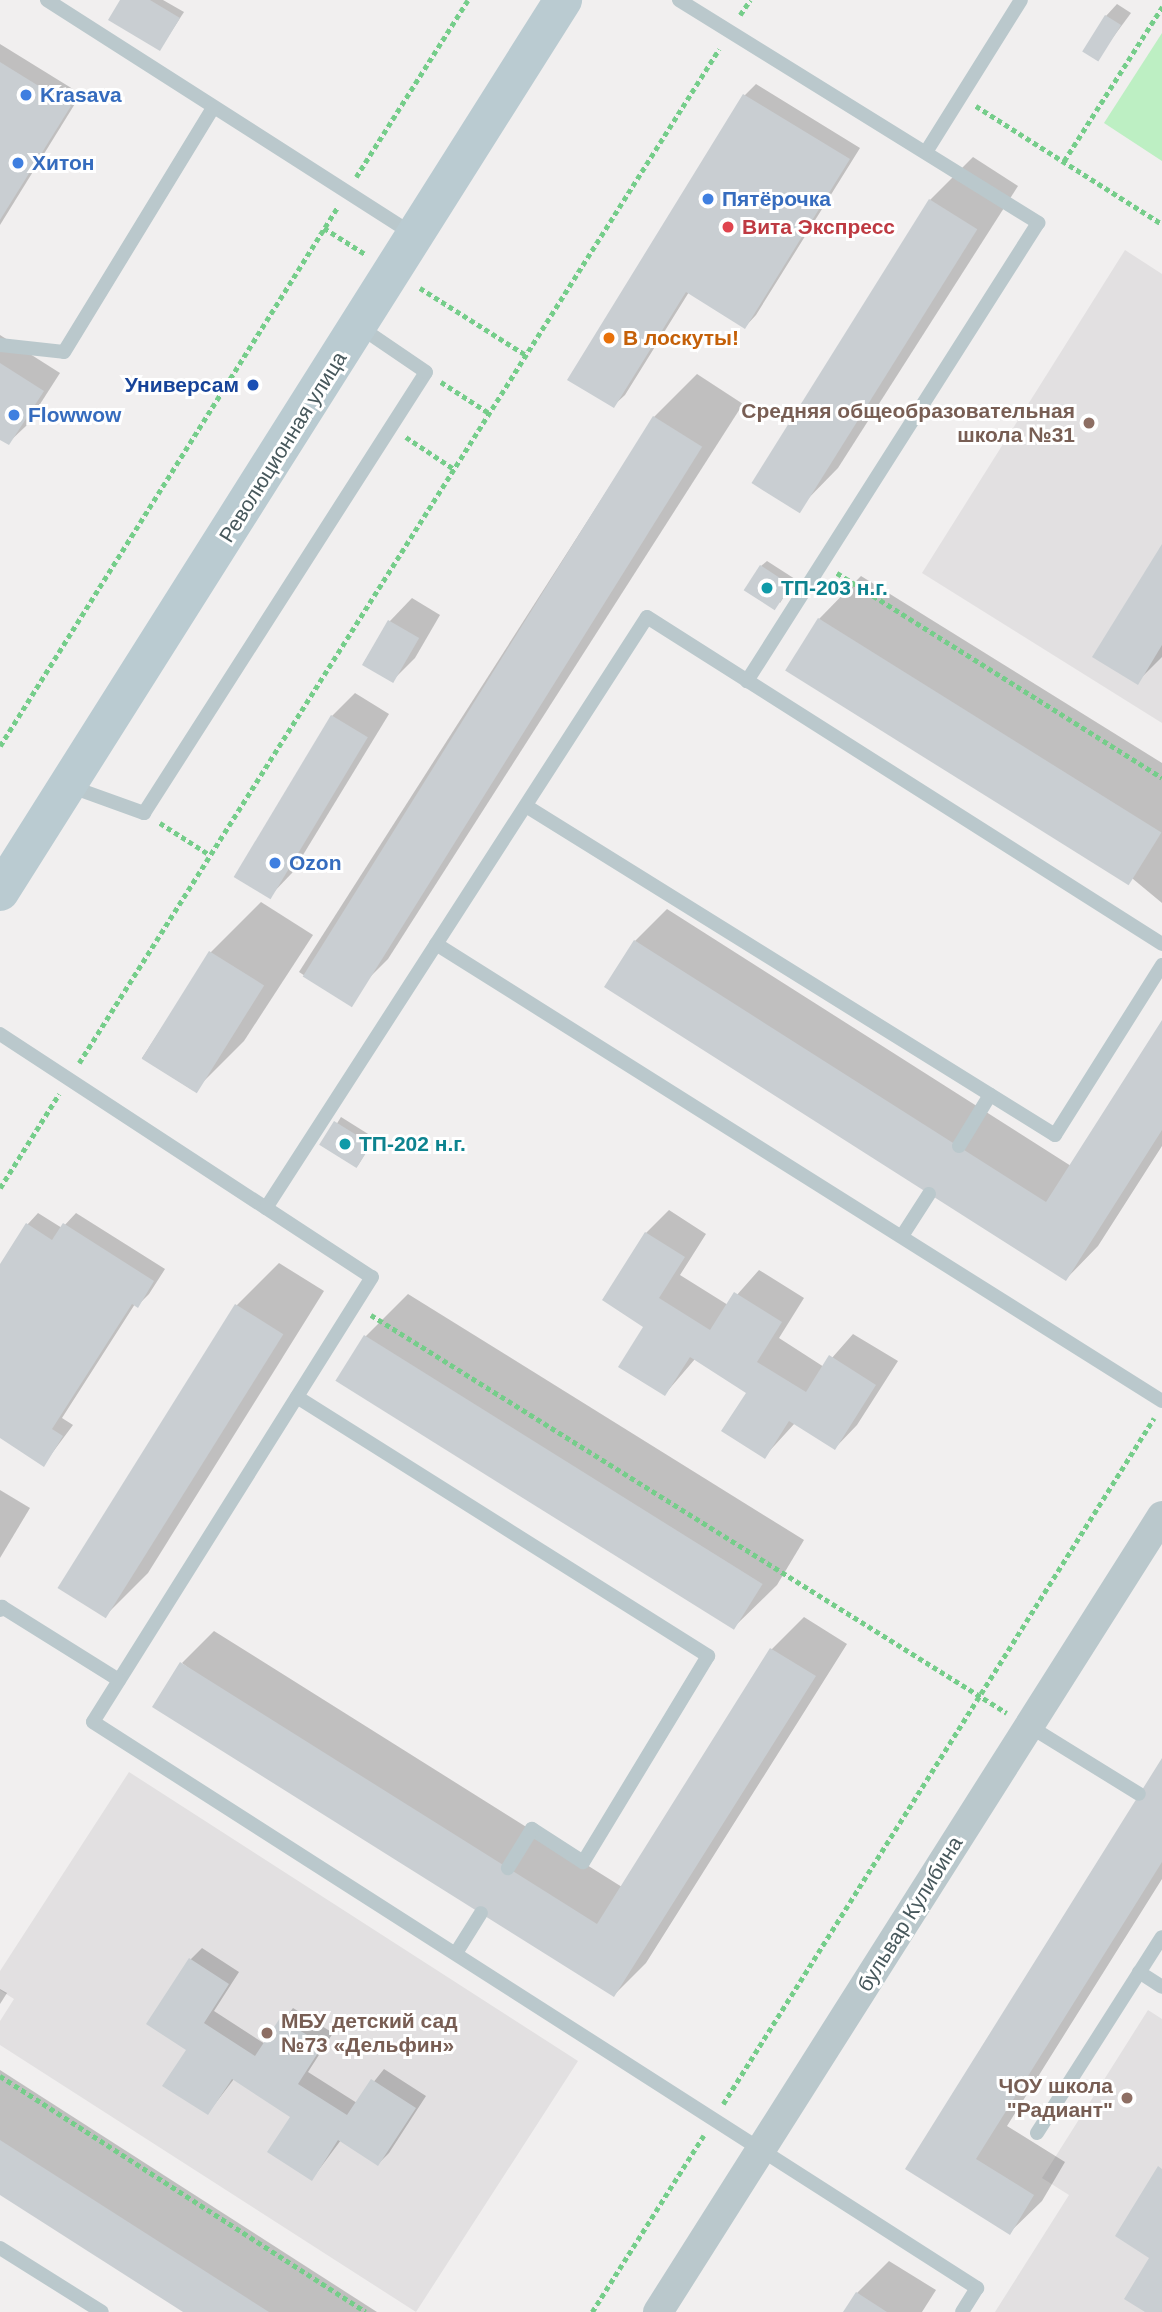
<!DOCTYPE html>
<html>
<head>
<meta charset="utf-8">
<style>
  body { margin:0 }
  #map { position:relative; width:1162px; height:2312px; overflow:hidden; background:#f1efef; font-family:Arial,sans-serif }
  div>[style] { position:absolute }
  .education>* { inset:0; background:#e2e0e1 }
  .green>* { inset:0; background:#bdefc3 }
  .shadow>* { inset:0; background:#0003; transform-origin:0 0 }
  .building>* { inset:0; background:#c9ced2; transform-origin:0 0 }
  .path>* { height:4.5px; margin-top:-2.25px; transform-origin:0; background:repeating-linear-gradient(90deg,#75cd8a 0 5px,transparent 0 8.5px) }
  .lane>* { height:14px; margin:-7px; padding:0 7px; transform-origin:7px; border-radius:7px; background:#bac8cc }
  .street>* { height:30px; margin:-15px; padding:0 15px; transform-origin:15px; border-radius:15px; background:#bac8cc }
  .secondary>* { height:38px; margin:-19px; padding:0 19px; transform-origin:19px; border-radius:19px; background:#bacbd1 }
  .dots>* { width:19px; height:19px; translate:-50% -50%; box-sizing:border-box; border:4px solid #fff; border-radius:50% }
  span { translate:-50% -50%; white-space:nowrap; text-align:center; line-height:1.15; -webkit-text-stroke:6px #fff; paint-order:stroke }
  .shop-label { font-size:21px; color:#366cbe; font-weight:700 }
  .left { translate:0 -50%; text-align:left }
  .health-label { font-size:21px; color:#be3a42; font-weight:700 }
  .food-label { font-size:21px; color:#c56008; font-weight:700 }
  .transit-label { font-size:21px; color:#164399; font-weight:700 }
  .right { translate:-100% -50%; text-align:right }
  .education-label { font-size:21px; color:#785e54; font-weight:700 }
  .street-label { font-size:21px; color:#47585c }
  .culture-label { font-size:21px; color:#0d838f; font-weight:700 }
</style>
</head>
<body>
<div id="map">
  <div class="education">
    <i style="clip-path:polygon(1125px 250px,1162px 274px,1162px 723px,922px 573px)"></i>
    <i style="clip-path:polygon(129px 1772px,578px 2061px,416px 2312px,0 2045px,0 2021px,14px 1999px,0 1990px,0 1971px)"></i>
    <i style="clip-path:polygon(1148px 2010px,1162px 2019px,1162px 2312px,995px 2312px,1069px 2195px,1042px 2178px)"></i>
  </div>
  <div class="green">
    <i style="clip-path:polygon(1162px 33px,1162px 161px,1104px 123px)"></i>
  </div>
  <div class="shadow">
    <i style="clip-path:polygon(122px 0,163px 0,184px 12px,160px 49px)"></i>
    <i style="clip-path:polygon(1117px 4px,1131px 13px,1097px 59px,1106px 16px)"></i>
    <i style="clip-path:polygon(0 44px,81px 94px,0 225px)"></i>
    <i style="clip-path:polygon(756px 84px,860px 148px,756px 315px,745px 327px,689px 292px,625px 395px,613px 406px,569px 379px,745px 95px)"></i>
    <i style="clip-path:polygon(973px 157px,1018px 186px,838px 468px,796px 511px,930px 200px)"></i>
    <i style="clip-path:polygon(0 335px,60px 373px,26px 426px,8px 443px,0 438px)"></i>
    <i style="clip-path:polygon(697px 374px,743px 404px,388px 959px,345px 1002px,299px 972px,654px 417px)"></i>
    <i style="clip-path:polygon(1162px 547px,1162px 657px,1137px 682px)"></i>
    <i style="clip-path:polygon(767px 561px,795px 579px,780px 603px,761px 566px)"></i>
    <i style="clip-path:polygon(861px 576px,1162px 763px,1162px 903px,819px 619px)"></i>
    <i style="clip-path:polygon(412px 598px,440px 615px,415px 658px,392px 681px,363px 664px,390px 621px)"></i>
    <i style="clip-path:polygon(355px 693px,389px 714px,292px 873px,270px 896px,332px 716px)"></i>
    <i style="clip-path:polygon(261px 902px,313px 935px,244px 1041px,194px 1091px,142px 1058px,211px 952px)"></i>
    <i style="clip-path:polygon(667px 909px,1071px 1166px,1162px 1023px,1162px 1146px,1098px 1246px,1066px 1279px,635px 941px)"></i>
    <i style="left:341px;top:1117px;width:40px;height:33px;rotate:32deg"></i>
    <i style="clip-path:polygon(669px 1210px,706px 1234px,680px 1275px,728px 1305px,759px 1270px,804px 1298px,779px 1338px,824px 1367px,853px 1334px,898px 1361px,857px 1425px,835px 1448px,795px 1423px,765px 1456px,748px 1392px,695px 1359px,665px 1394px,645px 1326px,646px 1233px)"></i>
    <i style="clip-path:polygon(38px 1213px,62px 1228px,76px 1213px,165px 1269px,149px 1294px,137px 1306px,135px 1304px,62px 1418px,73px 1425px,44px 1464px,0 1436px,0 1267px,27px 1225px)"></i>
    <i style="clip-path:polygon(279px 1263px,324px 1291px,148px 1573px,105px 1616px,237px 1305px)"></i>
    <i style="clip-path:polygon(408px 1294px,804px 1540px,777px 1585px,734px 1627px,338px 1380px,366px 1336px)"></i>
    <i style="clip-path:polygon(0 1490px,30px 1508px,0 1558px)"></i>
    <i style="clip-path:polygon(804px 1617px,847px 1644px,646px 1963px,614px 1995px,182px 1663px,214px 1631px,622px 1887px,772px 1649px)"></i>
    <i style="clip-path:polygon(1162px 1761px,1162px 1879px,1007px 2126px,1065px 2162px,1042px 2201px,1009px 2233px,907px 2169px)"></i>
    <i style="clip-path:polygon(202px 1948px,239px 1972px,214px 2011px,265px 2044px,293px 2008px,333px 2033px,308px 2072px,357px 2103px,384px 2069px,426px 2096px,389px 2153px,378px 2164px,341px 2140px,312px 2179px,292px 2117px,234px 2079px,208px 2113px,188px 2049px,191px 1959px)"></i>
    <i style="clip-path:polygon(0 1989px,7px 1993px,0 2004px)"></i>
    <i style="clip-path:polygon(0 2070px,377px 2312px,186px 2312px,0 2193px)"></i>
    <i style="clip-path:polygon(889px 2261px,936px 2290px,922px 2312px,845px 2312px,857px 2293px)"></i>
  </div>
  <div class="building">
    <i style="clip-path:polygon(120px 0,150px 0,180px 18px,160px 51px,108px 20px)"></i>
    <i style="left:1105px;top:15px;width:19px;height:43px;rotate:32deg"></i>
    <i style="clip-path:polygon(0 62px,71px 106px,0 220px)"></i>
    <i style="clip-path:polygon(743px 94px,850px 159px,745px 329px,686px 292px,614px 408px,567px 380px)"></i>
    <i style="left:929px;top:199px;width:57px;height:335px;rotate:32deg"></i>
    <i style="clip-path:polygon(0 363px,44px 391px,9px 445px,0 440px)"></i>
    <i style="left:653px;top:416px;width:58px;height:661px;rotate:32deg"></i>
    <i style="clip-path:polygon(1162px 544px,1162px 645px,1138px 685px,1092px 657px)"></i>
    <i style="left:760px;top:565px;width:37px;height:30px;rotate:33deg"></i>
    <i style="left:818px;top:618px;width:405px;height:62px;rotate:32deg"></i>
    <i style="left:388px;top:620px;width:36px;height:52px;rotate:30deg"></i>
    <i style="left:331px;top:715px;width:43px;height:189px;rotate:31deg"></i>
    <i style="clip-path:polygon(634px 940px,1046px 1202px,1162px 1020px,1162px 1130px,1066px 1281px,604px 987px)"></i>
    <i style="left:209px;top:951px;width:65px;height:127px;rotate:32deg"></i>
    <i style="left:334px;top:1121px;width:44px;height:28px;rotate:32deg"></i>
    <i style="clip-path:polygon(26px 1223px,52px 1240px,63px 1223px,154px 1281px,138px 1308px,132px 1304px,52px 1429px,63px 1436px,44px 1467px,0 1438px,0 1264px)"></i>
    <i style="clip-path:polygon(645px 1232px,685px 1257px,659px 1298px,710px 1330px,734px 1292px,782px 1322px,757px 1362px,806px 1392px,829px 1355px,876px 1385px,835px 1450px,789px 1421px,765px 1459px,721px 1431px,746px 1393px,690px 1357px,665px 1396px,618px 1367px,643px 1327px,602px 1300px)"></i>
    <i style="left:235px;top:1304px;width:57px;height:335px;rotate:32deg"></i>
    <i style="left:364px;top:1335px;width:470px;height:54px;rotate:32deg"></i>
    <i style="clip-path:polygon(770px 1648px,816px 1676px,614px 1997px,152px 1707px,180px 1662px,597px 1924px)"></i>
    <i style="clip-path:polygon(1162px 1758px,1162px 1862px,976px 2159px,1034px 2195px,1010px 2235px,905px 2169px)"></i>
    <i style="clip-path:polygon(189px 1958px,229px 1984px,204px 2023px,255px 2056px,280px 2018px,323px 2045px,298px 2084px,347px 2115px,371px 2079px,416px 2108px,378px 2166px,338px 2140px,312px 2181px,267px 2152px,290px 2117px,232px 2079px,208px 2115px,162px 2086px,186px 2050px,146px 2024px)"></i>
    <i style="clip-path:polygon(0 2140px,269px 2312px,183px 2312px,0 2195px)"></i>
    <i style="clip-path:polygon(1158px 2166px,1162px 2169px,1162px 2312px,1145px 2312px,1124px 2299px,1149px 2258px,1115px 2236px)"></i>
    <i style="clip-path:polygon(856px 2292px,887px 2312px,843px 2312px)"></i>
  </div>
  <div class="path">
    <i style="left:740px;top:15px;width:18px;rotate:-56deg"></i>
    <i style="left:976px;top:106px;width:220px;rotate:32.4deg"></i>
    <i style="left:1064px;top:161px;width:183px;rotate:-57.5deg"></i>
    <i style="left:356px;top:177px;width:209px;rotate:-57.7deg"></i>
    <i style="left:324px;top:228px;width:49px;rotate:32.4deg"></i>
    <i style="left:420px;top:288px;width:125px;rotate:32.3deg"></i>
    <i style="left:441px;top:382px;width:57px;rotate:32.9deg"></i>
    <i style="left:406px;top:437px;width:58px;rotate:33.7deg"></i>
    <i style="left:837px;top:573px;width:384px;rotate:32.2deg"></i>
    <i style="left:0;top:746px;width:635px;rotate:-57.94deg"></i>
    <i style="left:160px;top:823px;width:59px;rotate:32.6deg"></i>
    <i style="left:79px;top:1063px;width:1199px;rotate:-57.74deg"></i>
    <i style="left:0;top:1188px;width:111px;rotate:-57.9deg"></i>
    <i style="left:371px;top:1315px;width:750px;rotate:32.04deg"></i>
    <i style="left:0;top:2076px;width:435px;rotate:32.8deg"></i>
    <i style="left:723px;top:2104px;width:810px;rotate:-57.86deg"></i>
    <i style="left:592px;top:2312px;width:209px;rotate:-57.7deg"></i>
  </div>
  <div class="lane">
    <i style="left:47px;top:0;width:433px;rotate:32.6deg"></i>
    <i style="left:679px;top:0;width:423px;rotate:31.8deg"></i>
    <i style="left:1038px;top:223px;width:543px;rotate:122.43deg"></i>
    <i style="left:926px;top:152px;width:179px;rotate:-58deg"></i>
    <i style="left:0;top:345px;width:64px;rotate:6.2deg"></i>
    <i style="left:64px;top:352px;width:286px;rotate:-58.6deg"></i>
    <i style="left:69px;top:786px;width:80px;rotate:19.8deg"></i>
    <i style="left:144px;top:813px;width:523px;rotate:-57.4deg"></i>
    <i style="left:426px;top:372px;width:80px;rotate:-145.7deg"></i>
    <i style="left:526px;top:806px;width:623px;rotate:31.88deg"></i>
    <i style="left:1055px;top:1135px;width:201px;rotate:-57.8deg"></i>
    <i style="left:436px;top:944px;width:858px;rotate:32.19deg"></i>
    <i style="left:0;top:1034px;width:444px;rotate:33.2deg"></i>
    <i style="left:372px;top:1277px;width:525px;rotate:122.09deg"></i>
    <i style="left:93px;top:1722px;width:1050px;rotate:32.63deg"></i>
    <i style="left:977px;top:2288px;width:28px;rotate:122deg"></i>
    <i style="left:959px;top:1146px;width:60px;rotate:-58.7deg"></i>
    <i style="left:266px;top:1208px;width:703px;rotate:-57.19deg"></i>
    <i style="left:647px;top:617px;width:610px;rotate:32.41deg"></i>
    <i style="left:902px;top:1236px;width:50px;rotate:-57.3deg"></i>
    <i style="left:297px;top:1397px;width:486px;rotate:32.2deg"></i>
    <i style="left:708px;top:1656px;width:241px;rotate:121.2deg"></i>
    <i style="left:583px;top:1862px;width:61px;rotate:-147.1deg"></i>
    <i style="left:532px;top:1829px;width:46px;rotate:121.6deg"></i>
    <i style="left:0;top:1610px;width:4px;rotate:-56deg"></i>
    <i style="left:2px;top:1607px;width:138px;rotate:32deg"></i>
    <i style="left:1029px;top:1726px;width:129px;rotate:31.7deg"></i>
    <i style="left:456px;top:1953px;width:47px;rotate:-58deg"></i>
    <i style="left:1139px;top:1972px;width:27px;rotate:33deg"></i>
    <i style="left:1037px;top:2133px;width:232px;rotate:-57.5deg"></i>
    <i style="left:0;top:2248px;width:120px;rotate:32.1deg"></i>
  </div>
  <div class="street">
    <i style="left:658px;top:2312px;width:942px;rotate:-57.66deg"></i>
  </div>
  <div class="secondary">
    <i style="left:0;top:892px;width:1055px;rotate:-57.74deg"></i>
  </div>
  <div class="dots">
    <i style="left:26px;top:95px;background:#3f7fe0"></i>
    <i style="left:18px;top:163px;background:#3f7fe0"></i>
    <i style="left:708px;top:199px;background:#3f7fe0"></i>
    <i style="left:728px;top:227px;background:#e0444e"></i>
    <i style="left:609px;top:338px;background:#e8710a"></i>
    <i style="left:253px;top:385px;background:#1a4fb4"></i>
    <i style="left:14px;top:415px;background:#3f7fe0"></i>
    <i style="left:1089px;top:423px;background:#8d6e63"></i>
    <i style="left:767px;top:588px;background:#0f9aa8"></i>
    <i style="left:275px;top:863px;background:#3f7fe0"></i>
    <i style="left:345px;top:1144px;background:#0f9aa8"></i>
    <i style="left:267px;top:2033px;background:#8d6e63"></i>
    <i style="left:1127px;top:2098px;background:#8d6e63"></i>
  </div>
  <div class="shop-label">
    <span class="left" style="left:40px;top:95px">Krasava</span>
    <span class="left" style="left:32px;top:163px">Хитон</span>
    <span class="left" style="left:722px;top:199px">Пятёрочка</span>
    <span class="left" style="left:28px;top:415px">Flowwow</span>
    <span class="left" style="left:289px;top:863px">Ozon</span>
  </div>
  <div class="health-label">
    <span class="left" style="left:742px;top:227px">Вита Экспресс</span>
  </div>
  <div class="food-label">
    <span class="left" style="left:623px;top:338px">В лоскуты!</span>
  </div>
  <div class="transit-label">
    <span class="right" style="left:239px;top:385px">Универсам</span>
  </div>
  <div class="education-label">
    <span class="right" style="left:1075px;top:423px">Средняя общеобразовательная<br>школа №31</span>
    <span class="left" style="left:281px;top:2033px">МБУ детский сад<br>№73 «Дельфин»</span>
    <span class="right" style="left:1113px;top:2098px">ЧОУ школа<br>"Радиант"</span>
  </div>
  <div class="street-label">
    <span style="left:283px;top:447px;rotate:-58deg">Революционная улица</span>
    <span style="left:910px;top:1914px;rotate:-58deg">бульвар Кулибина</span>
  </div>
  <div class="culture-label">
    <span class="left" style="left:781px;top:588px">ТП-203 н.г.</span>
    <span class="left" style="left:359px;top:1144px">ТП-202 н.г.</span>
  </div>
</div>
</body>
</html>
